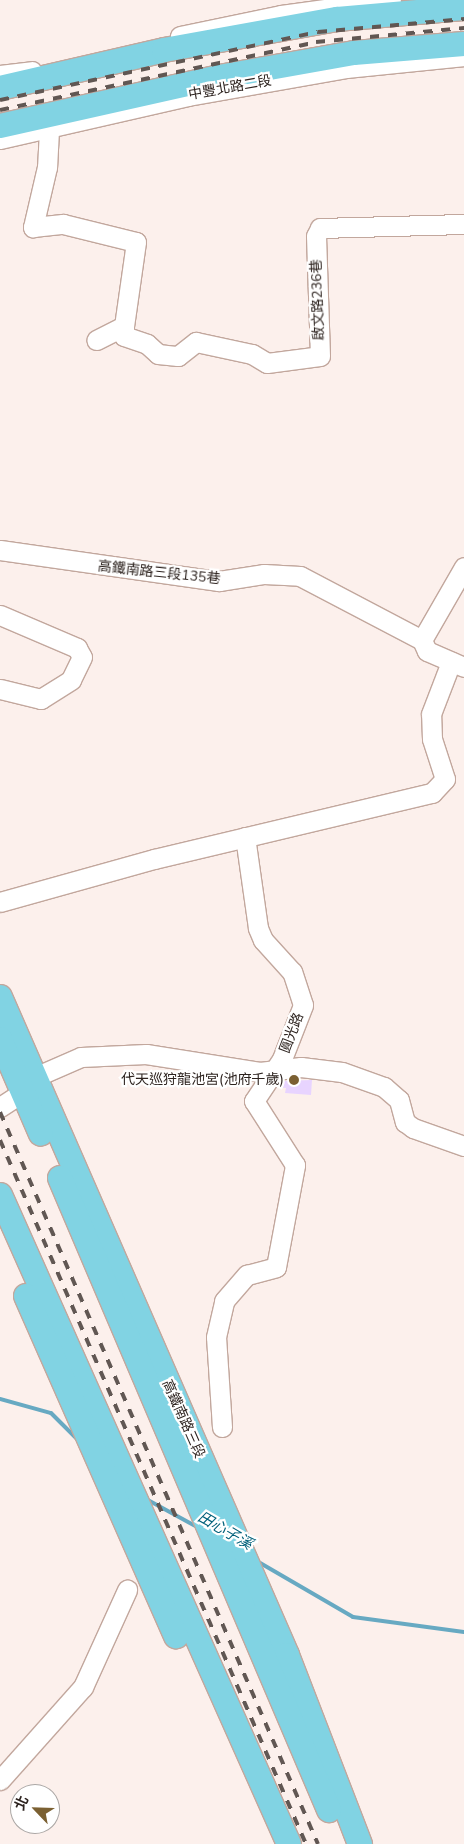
<!DOCTYPE html>
<html>
<head>
<meta charset="utf-8">
<style>
  body { margin:0 }
  #map { position:relative; width:464px; height:1844px; overflow:hidden; background:#fcf0ec; font-family:"Nunito Sans","Noto Sans TC",sans-serif }
  div>[style] { position:absolute }
  .stream>* { height:4px; margin:-2px; padding:0 2px; transform-origin:2px; border-radius:2px; background:#67a9c2 }
  .building>* { inset:0; background:#e8d4ff }
  .roads { filter:drop-shadow(1px 0 #c2a79d) drop-shadow(-1px 0 #c2a79d) drop-shadow(0 1px #c2a79d) drop-shadow(0 -1px #c2a79d) }
  .minor>* { height:19px; margin:-9.5px; padding:0 9.5px; transform-origin:9.5px; border-radius:9.5px; background:#fff }
  .major>* { height:24px; margin:-12px; padding:0 12px; transform-origin:12px; border-radius:12px; background:#81d3e3 }
  .rail>* { height:4px; margin-top:-2px; transform-origin:0; background:repeating-linear-gradient(90deg,#615753 0 9px,transparent 0 18px) }
  .dots>* { width:14px; height:14px; translate:-50% -50%; box-sizing:border-box; border:2px solid #fff; border-radius:50% }
  span { translate:-50% -50%; white-space:nowrap; text-align:center; line-height:1.15; -webkit-text-stroke:4.5px #fff; paint-order:stroke }
  .street-label { font-size:14px; color:#2d231f }
  .poi-label { font-size:14px; color:#2d231f }
  .right { translate:-100% -50%; text-align:right }
  .water-label { font-size:15px; color:#01607a; font-style:italic }
  .north { position:absolute; left:10px; top:1784px; width:50px; height:50px; box-sizing:border-box; background:#fff; border:1px solid #aba7a5; border-radius:50%; rotate:294deg; font-size:14px; font-weight:700; line-height:20px; text-align:center; color:#2d231f }
  .north::after { content:''; display:block; margin:auto; width:18px; height:22px; background:#7b6032; clip-path:polygon(50% 0,100% 100%,50% 72%,0 100%) }
</style>
</head>
<body>
<div id="map">
  <div class="stream">
    <i style="left:0;top:1399px;width:53px;rotate:15.4deg"></i>
    <i style="left:51px;top:1413px;width:40px;rotate:45deg"></i>
    <i style="left:146px;top:1499px;width:60px;rotate:28.7deg"></i>
    <i style="left:255px;top:1560px;width:113px;rotate:30.2deg"></i>
    <i style="left:353px;top:1617px;width:112px;rotate:7.7deg"></i>
  </div>
  <div class="building">
    <i style="clip-path:polygon(312px 1080px,311px 1095px,285px 1093px,286px 1088px,277px 1087px,281px 1081px)"></i>
  </div>
  <div class="roads">
    <div class="minor">
      <i style="left:180px;top:36px;width:103px;rotate:-11.7deg"></i>
      <i style="left:281px;top:15px;width:111px;rotate:-7.8deg"></i>
      <i style="left:0;top:75px;width:32px;rotate:-7deg"></i>
      <i style="left:49px;top:130px;width:37px;rotate:93deg"></i>
      <i style="left:47px;top:167px;width:62px;rotate:103.1deg"></i>
      <i style="left:33px;top:227px;width:30px;rotate:-6deg"></i>
      <i style="left:63px;top:224px;width:75px;rotate:13.9deg"></i>
      <i style="left:136px;top:242px;width:85px;rotate:98.1deg"></i>
      <i style="left:124px;top:326px;width:31px;rotate:153deg"></i>
      <i style="left:0;top:139px;width:193px;rotate:-12.9deg"></i>
      <i style="left:188px;top:96px;width:160px;rotate:-10deg"></i>
      <i style="left:346px;top:68px;width:119px;rotate:-5.8deg"></i>
      <i style="left:124px;top:326px;width:10px;rotate:90deg"></i>
      <i style="left:124px;top:336px;width:24px;rotate:19deg"></i>
      <i style="left:147px;top:344px;width:15px;rotate:42deg"></i>
      <i style="left:158px;top:354px;width:20px;rotate:6deg"></i>
      <i style="left:178px;top:356px;width:23px;rotate:-38deg"></i>
      <i style="left:196px;top:342px;width:57px;rotate:12.1deg"></i>
      <i style="left:252px;top:354px;width:17px;rotate:31deg"></i>
      <i style="left:267px;top:363px;width:53px;rotate:-7.5deg"></i>
      <i style="left:320px;top:356px;width:120px;rotate:-91.9deg"></i>
      <i style="left:316px;top:236px;width:9px;rotate:-63deg"></i>
      <i style="left:320px;top:228px;width:144px;rotate:-1.6deg"></i>
      <i style="left:0;top:550px;width:221px;rotate:8.1deg"></i>
      <i style="left:219px;top:581px;width:46px;rotate:-8.8deg"></i>
      <i style="left:264px;top:574px;width:36px;rotate:3deg"></i>
      <i style="left:300px;top:576px;width:138px;rotate:27.7deg"></i>
      <i style="left:0;top:615px;width:84px;rotate:23.2deg"></i>
      <i style="left:77px;top:648px;width:10px;rotate:61deg"></i>
      <i style="left:82px;top:657px;width:25px;rotate:116deg"></i>
      <i style="left:71px;top:680px;width:36px;rotate:148deg"></i>
      <i style="left:41px;top:699px;width:42px;rotate:-166.3deg"></i>
      <i style="left:422px;top:640px;width:84px;rotate:-60.1deg"></i>
      <i style="left:422px;top:640px;width:12px;rotate:66deg"></i>
      <i style="left:427px;top:651px;width:40px;rotate:23.4deg"></i>
      <i style="left:0;top:902px;width:160px;rotate:-15.6deg"></i>
      <i style="left:154px;top:859px;width:286px;rotate:-13.4deg"></i>
      <i style="left:432px;top:793px;width:19px;rotate:-47deg"></i>
      <i style="left:445px;top:779px;width:42px;rotate:-108deg"></i>
      <i style="left:432px;top:739px;width:25px;rotate:-92deg"></i>
      <i style="left:431px;top:714px;width:56px;rotate:-69deg"></i>
      <i style="left:0;top:1107px;width:27px;rotate:-33deg"></i>
      <i style="left:23px;top:1092px;width:19px;rotate:-51deg"></i>
      <i style="left:35px;top:1077px;width:50px;rotate:-23.5deg"></i>
      <i style="left:81px;top:1057px;width:65px;rotate:-2.6deg"></i>
      <i style="left:146px;top:1054px;width:115px;rotate:9deg"></i>
      <i style="left:260px;top:1072px;width:41px;rotate:-7deg"></i>
      <i style="left:301px;top:1067px;width:41px;rotate:7deg"></i>
      <i style="left:342px;top:1072px;width:45px;rotate:19.7deg"></i>
      <i style="left:384px;top:1087px;width:20px;rotate:41deg"></i>
      <i style="left:399px;top:1100px;width:23px;rotate:75deg"></i>
      <i style="left:405px;top:1122px;width:10px;rotate:37deg"></i>
      <i style="left:413px;top:1128px;width:54px;rotate:19.4deg"></i>
      <i style="left:222px;top:1427px;width:90px;rotate:-93.8deg"></i>
      <i style="left:216px;top:1337px;width:37px;rotate:-77deg"></i>
      <i style="left:224px;top:1301px;width:35px;rotate:-49deg"></i>
      <i style="left:247px;top:1275px;width:30px;rotate:-15deg"></i>
      <i style="left:276px;top:1267px;width:104px;rotate:-79.4deg"></i>
      <i style="left:295px;top:1165px;width:76px;rotate:-122.6deg"></i>
      <i style="left:254px;top:1101px;width:50px;rotate:-56.3deg"></i>
      <i style="left:282px;top:1059px;width:58px;rotate:-68.7deg"></i>
      <i style="left:303px;top:1005px;width:35px;rotate:-108deg"></i>
      <i style="left:292px;top:972px;width:43px;rotate:-132.2deg"></i>
      <i style="left:263px;top:940px;width:13px;rotate:-113deg"></i>
      <i style="left:258px;top:928px;width:92px;rotate:-98.1deg"></i>
      <i style="left:0;top:1780px;width:125px;rotate:-48.3deg"></i>
      <i style="left:83px;top:1687px;width:107px;rotate:-65.6deg"></i>
    </div>
    <div class="major">
      <i style="left:0;top:88px;width:168px;rotate:-13deg"></i>
      <i style="left:164px;top:50px;width:176px;rotate:-10.2deg"></i>
      <i style="left:337px;top:19px;width:127px;rotate:-5deg"></i>
      <i style="left:0;top:126px;width:224px;rotate:-12.6deg"></i>
      <i style="left:219px;top:77px;width:137px;rotate:-10.1deg"></i>
      <i style="left:354px;top:53px;width:110px;rotate:-4.7deg"></i>
      <i style="left:0;top:997px;width:718px;rotate:66.43deg"></i>
      <i style="left:287px;top:1655px;width:203px;rotate:68.9deg"></i>
      <i style="left:0;top:1039px;width:103px;rotate:66.7deg"></i>
      <i style="left:60px;top:1178px;width:687px;rotate:66.94deg"></i>
      <i style="left:0;top:1195px;width:710px;rotate:66deg"></i>
      <i style="left:26px;top:1296px;width:372px;rotate:66.2deg"></i>
    </div>
  </div>
  <div class="rail">
    <i style="left:0;top:100px;width:325px;rotate:-12.1deg"></i>
    <i style="left:318px;top:32px;width:147px;rotate:-5.1deg"></i>
    <i style="left:0;top:110px;width:323px;rotate:-12.1deg"></i>
    <i style="left:316px;top:42px;width:149px;rotate:-5.4deg"></i>
    <i style="left:0;top:1112px;width:798px;rotate:66.52deg"></i>
    <i style="left:0;top:1140px;width:768px;rotate:66.51deg"></i>
  </div>
  <div class="dots">
    <i style="left:294px;top:1080px;background:#7b6032"></i>
  </div>
  <div class="street-label">
    <span style="left:230px;top:88px;rotate:-10deg">中豐北路二段</span>
    <span style="left:318px;top:300px;rotate:-92deg">啟文路236巷</span>
    <span style="left:159px;top:573px;rotate:6deg">高鐵南路三段135巷</span>
    <span style="left:292px;top:1033px;rotate:-69deg">圓光路</span>
    <span style="left:183px;top:1419px;rotate:66deg">高鐵南路三段</span>
  </div>
  <div class="poi-label">
    <span class="right" style="left:284px;top:1080px">代天巡狩龍池宮(池府千歲)</span>
  </div>
  <div class="water-label">
    <span style="left:225px;top:1531px;rotate:30deg">田心子溪</span>
  </div>
  <div class="north">北</div>
</div>
</body>
</html>
